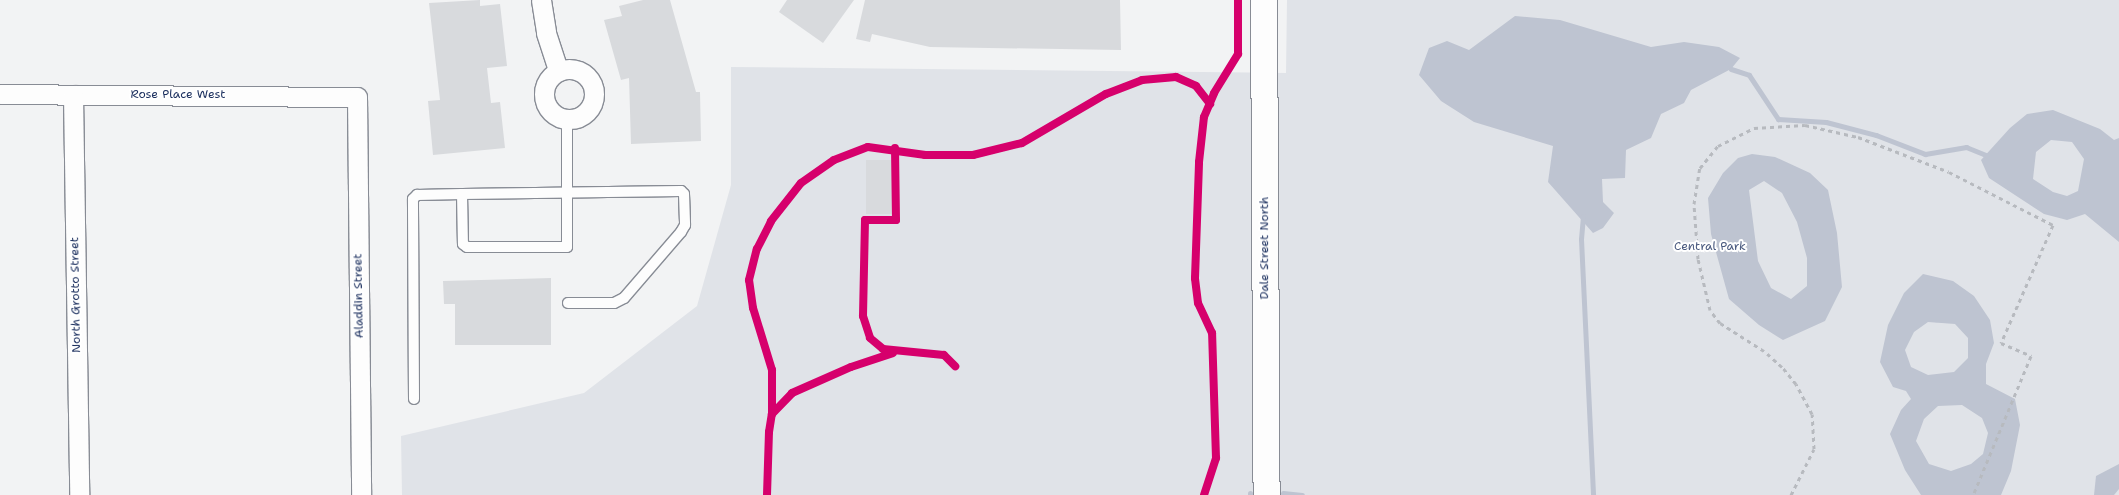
<!DOCTYPE html>
<html>
<head>
<meta charset="utf-8">
<style>
  body { margin:0 }
  #map { position:relative; width:2119px; height:495px; overflow:hidden; background:#f2f3f4; font-family:"Shantell Sans",sans-serif }
  div>[style] { position:absolute }
  .green>* { inset:0; background:#e0e3e8 }
  .water>* { inset:0; background:#bec4d1 }
  .stream>* { height:5px; margin:-2.5px; padding:0 2.5px; transform-origin:2.5px; border-radius:2.5px; background:#bec4d1 }
  .building>* { inset:0; background:#d8dadd; transform-origin:0 0 }
  .path>* { height:3px; margin-top:-1.5px; transform-origin:0; background:repeating-linear-gradient(90deg,#b7babf 0 4px,transparent 0 8px) }
  .roads { filter:drop-shadow(1px 0 #888c95) drop-shadow(-1px 0 #888c95) drop-shadow(0 1px #888c95) drop-shadow(0 -1px #888c95) }
  .service>* { height:10px; margin:-5px; padding:0 5px; transform-origin:5px; border-radius:5px; background:#fdfdfd }
  .minor>* { height:19px; margin:-9.5px; padding:0 9.5px; transform-origin:9.5px; border-radius:9.5px; background:#fdfdfd }
  .minor>.ring { margin:-9.5px; padding:0; box-sizing:content-box; background:none; border:19px solid #fdfdfd; border-radius:50% }
  .secondary>* { height:26px; margin:-13px; padding:0 13px; transform-origin:13px; border-radius:13px; background:#fdfdfd }
  .cycleway>* { height:8px; margin:-4px; padding:0 4px; transform-origin:4px; border-radius:4px; background:#d6006c }
  span { translate:-50% -50%; white-space:nowrap; text-align:center; line-height:1.15; -webkit-text-stroke:4px #fff; paint-order:stroke }
  .street-label { font-size:12px; color:#1b2f5e }
  .park-label { font-size:12px; color:#49597e }
</style>
</head>
<body>
<div id="map">
  <div class="green">
    <i style="clip-path:polygon(1287px 0,2119px 0,2119px 495px,402px 495px,401px 436px,584px 393px,697px 306px,731px 185px,731px 67px,1286px 73px)"></i>
  </div>
  <div class="water">
    <i style="clip-path:polygon(1515px 16px,1560px 20px,1651px 47px,1684px 42px,1719px 47px,1740px 58px,1731px 69px,1691px 90px,1684px 103px,1661px 114px,1651px 138px,1626px 150px,1625px 178px,1602px 179px,1603px 202px,1614px 213px,1603px 228px,1593px 233px,1548px 182px,1553px 146px,1474px 122px,1441px 101px,1419px 75px,1429px 48px,1447px 41px,1469px 50px)"></i>
    <i style="clip-path:polygon(evenodd,2053px 110px,2100px 129px,2114px 140px,2119px 138px,2119px 242px,2085px 214px,2067px 220px,2044px 214px,1989px 178px,1981px 160px,2010px 128px,2027px 114px,2053px 110px,2051px 140px,2072px 142px,2084px 159px,2078px 191px,2067px 196px,2053px 192px,2033px 179px,2036px 152px,2051px 140px)"></i>
    <i style="clip-path:polygon(evenodd,1752px 154px,1775px 157px,1810px 173px,1828px 190px,1837px 233px,1842px 287px,1825px 321px,1783px 340px,1759px 325px,1729px 299px,1711px 234px,1708px 198px,1723px 173px,1738px 158px,1752px 154px,1764px 181px,1782px 193px,1797px 222px,1807px 258px,1807px 286px,1791px 299px,1771px 288px,1758px 261px,1749px 190px,1764px 181px)"></i>
    <i style="clip-path:polygon(evenodd,1923px 274px,1953px 281px,1974px 296px,1990px 320px,1994px 343px,1986px 364px,1986px 384px,2015px 399px,2020px 425px,2011px 471px,2001px 495px,1921px 495px,1905px 470px,1890px 434px,1901px 410px,1911px 399px,1906px 391px,1893px 387px,1880px 362px,1888px 325px,1904px 293px,1923px 274px,1928px 322px,1955px 324px,1968px 338px,1968px 358px,1954px 372px,1928px 375px,1911px 367px,1905px 350px,1914px 332px,1928px 322px,1923px 274px,1962px 405px,1982px 418px,1988px 433px,1983px 454px,1971px 464px,1951px 471px,1929px 464px,1916px 441px,1924px 419px,1938px 406px,1962px 405px)"></i>
    <i style="clip-path:polygon(2119px 464px,2119px 489px,2114px 495px,2094px 495px,2096px 476px)"></i>
  </div>
  <div class="stream">
    <i style="left:1731px;top:69px;width:19px;rotate:18deg"></i>
    <i style="left:1749px;top:75px;width:53px;rotate:56.6deg"></i>
    <i style="left:1778px;top:119px;width:48px;rotate:3.6deg"></i>
    <i style="left:1826px;top:122px;width:52px;rotate:14.6deg"></i>
    <i style="left:1876px;top:135px;width:53px;rotate:21.2deg"></i>
    <i style="left:1925px;top:154px;width:42px;rotate:-9.7deg"></i>
    <i style="left:1966px;top:147px;width:22px;rotate:22deg"></i>
    <i style="left:1583px;top:216px;width:23px;rotate:95deg"></i>
    <i style="left:1581px;top:239px;width:256px;rotate:87.3deg"></i>
    <i style="left:1283px;top:493px;width:19px;rotate:6deg"></i>
    <i style="left:1250px;top:495px;width:2px;rotate:-90deg"></i>
  </div>
  <div class="building">
    <i style="clip-path:polygon(480px 0,480px 6px,500px 4px,507px 66px,487px 68px,491px 103px,500px 102px,505px 148px,433px 155px,428px 101px,440px 100px,429px 3px)"></i>
    <i style="clip-path:polygon(643px 0,670px 0,696px 92px,700px 92px,701px 141px,631px 144px,629px 78px,621px 80px,604px 20px,622px 16px,619px 6px)"></i>
    <i style="clip-path:polygon(787px 0,854px 0,823px 43px,779px 12px)"></i>
    <i style="clip-path:polygon(865px 0,1120px 0,1121px 50px,930px 47px,872px 34px,870px 42px,856px 39px)"></i>
    <i style="left:866px;top:160px;width:29px;height:54px"></i>
    <i style="clip-path:polygon(551px 278px,551px 345px,455px 345px,455px 304px,444px 304px,443px 281px)"></i>
  </div>
  <div class="path">
    <i style="left:1791px;top:495px;width:51px;rotate:-63.4deg"></i>
    <i style="left:1814px;top:449px;width:35px;rotate:-93deg"></i>
    <i style="left:1812px;top:414px;width:34px;rotate:-118deg"></i>
    <i style="left:1796px;top:384px;width:22px;rotate:-129deg"></i>
    <i style="left:1782px;top:367px;width:24px;rotate:-138deg"></i>
    <i style="left:1764px;top:351px;width:52px;rotate:-147.5deg"></i>
    <i style="left:1720px;top:323px;width:16px;rotate:-128deg"></i>
    <i style="left:1710px;top:310px;width:52px;rotate:-103.2deg"></i>
    <i style="left:1698px;top:259px;width:55px;rotate:-94.2deg"></i>
    <i style="left:1694px;top:204px;width:36px;rotate:-81deg"></i>
    <i style="left:1700px;top:168px;width:28px;rotate:-51deg"></i>
    <i style="left:1718px;top:146px;width:40px;rotate:-26.6deg"></i>
    <i style="left:1754px;top:128px;width:51px;rotate:-3.4deg"></i>
    <i style="left:1805px;top:125px;width:54px;rotate:12.8deg"></i>
    <i style="left:1858px;top:137px;width:97px;rotate:21deg"></i>
    <i style="left:1949px;top:172px;width:117px;rotate:27deg"></i>
    <i style="left:2053px;top:225px;width:129px;rotate:113.8deg"></i>
    <i style="left:2001px;top:343px;width:33px;rotate:23deg"></i>
    <i style="left:2031px;top:356px;width:151px;rotate:112.6deg"></i>
  </div>
  <div class="roads">
    <div class="service">
      <i style="left:462px;top:194px;width:219px;rotate:-0.8deg"></i>
      <i style="left:681px;top:191px;width:4px;rotate:45deg"></i>
      <i style="left:684px;top:194px;width:31px;rotate:88deg"></i>
      <i style="left:685px;top:225px;width:8px;rotate:120deg"></i>
      <i style="left:681px;top:232px;width:87px;rotate:130.8deg"></i>
      <i style="left:624px;top:298px;width:11px;rotate:153deg"></i>
      <i style="left:614px;top:303px;width:46px;rotate:180deg"></i>
      <i style="left:414px;top:399px;width:200px;rotate:-90.3deg"></i>
      <i style="left:413px;top:199px;width:6px;rotate:-45deg"></i>
      <i style="left:417px;top:195px;width:45px;rotate:-1.3deg"></i>
      <i style="left:462px;top:194px;width:50px;rotate:88.9deg"></i>
      <i style="left:463px;top:244px;width:5px;rotate:37deg"></i>
      <i style="left:467px;top:247px;width:100px"></i>
      <i style="left:567px;top:247px;width:129px;rotate:-90deg"></i>
    </div>
    <div class="minor">
      <i style="left:541px;top:0;width:33px;rotate:81deg"></i>
      <i style="left:546px;top:33px;width:40px;rotate:72deg"></i>
      <i class="ring" style="left:544px;top:69px;width:31px;height:31px"></i>
      <i style="left:0;top:94px;width:357px;rotate:0.5deg"></i>
      <i style="left:357px;top:97px;width:398px;rotate:89.4deg"></i>
      <i style="left:73px;top:95px;width:400px;rotate:89.1deg"></i>
    </div>
    <div class="secondary">
      <i style="left:1264px;top:0;width:495px;rotate:89.7deg"></i>
    </div>
  </div>
  <div class="cycleway">
    <i style="left:895px;top:148px;width:72px;rotate:89.2deg"></i>
    <i style="left:896px;top:220px;width:31px;rotate:180deg"></i>
    <i style="left:865px;top:220px;width:96px;rotate:91.2deg"></i>
    <i style="left:863px;top:316px;width:23px;rotate:72deg"></i>
    <i style="left:870px;top:338px;width:17px;rotate:40deg"></i>
    <i style="left:883px;top:349px;width:61px;rotate:5.6deg"></i>
    <i style="left:944px;top:355px;width:16px;rotate:45deg"></i>
    <i style="left:772px;top:414px;width:44px;rotate:-90deg"></i>
    <i style="left:772px;top:370px;width:65px;rotate:-107deg"></i>
    <i style="left:753px;top:308px;width:28px;rotate:-98deg"></i>
    <i style="left:749px;top:280px;width:32px;rotate:-76deg"></i>
    <i style="left:757px;top:249px;width:31px;rotate:-63deg"></i>
    <i style="left:771px;top:221px;width:48px;rotate:-51.7deg"></i>
    <i style="left:801px;top:183px;width:40px;rotate:-34.9deg"></i>
    <i style="left:834px;top:160px;width:36px;rotate:-21deg"></i>
    <i style="left:868px;top:147px;width:58px;rotate:8deg"></i>
    <i style="left:925px;top:155px;width:48px"></i>
    <i style="left:973px;top:155px;width:50px;rotate:-13.8deg"></i>
    <i style="left:1022px;top:143px;width:97px;rotate:-30.3deg"></i>
    <i style="left:1106px;top:94px;width:39px;rotate:-21deg"></i>
    <i style="left:1142px;top:80px;width:34px;rotate:-5deg"></i>
    <i style="left:1176px;top:77px;width:22px;rotate:24deg"></i>
    <i style="left:1196px;top:86px;width:23px;rotate:52deg"></i>
    <i style="left:767px;top:495px;width:63px;rotate:-88.2deg"></i>
    <i style="left:769px;top:432px;width:18px;rotate:-81deg"></i>
    <i style="left:772px;top:414px;width:29px;rotate:-46deg"></i>
    <i style="left:792px;top:393px;width:64px;rotate:-23.8deg"></i>
    <i style="left:851px;top:367px;width:44px;rotate:-18.4deg"></i>
    <i style="left:1204px;top:495px;width:39px;rotate:-72deg"></i>
    <i style="left:1216px;top:458px;width:125px;rotate:-91.8deg"></i>
    <i style="left:1212px;top:333px;width:33px;rotate:-115deg"></i>
    <i style="left:1198px;top:303px;width:25px;rotate:-97deg"></i>
    <i style="left:1195px;top:278px;width:116px;rotate:-88deg"></i>
    <i style="left:1199px;top:162px;width:45px;rotate:-83.7deg"></i>
    <i style="left:1204px;top:117px;width:26px;rotate:-67deg"></i>
    <i style="left:1214px;top:93px;width:46px;rotate:-58.4deg"></i>
    <i style="left:1238px;top:54px;width:54px;rotate:-90deg"></i>
  </div>
  <div class="street-label">
    <span style="left:178px;top:95px">Rose Place West</span>
    <span style="left:1265px;top:248px;rotate:-90deg">Dale Street North</span>
    <span style="left:76px;top:295px;rotate:-91deg">North Grotto Street</span>
    <span style="left:359px;top:296px;rotate:-91deg">Aladdin Street</span>
  </div>
  <div class="park-label">
    <span style="left:1710px;top:247px">Central Park</span>
  </div>
</div>
</body>
</html>
